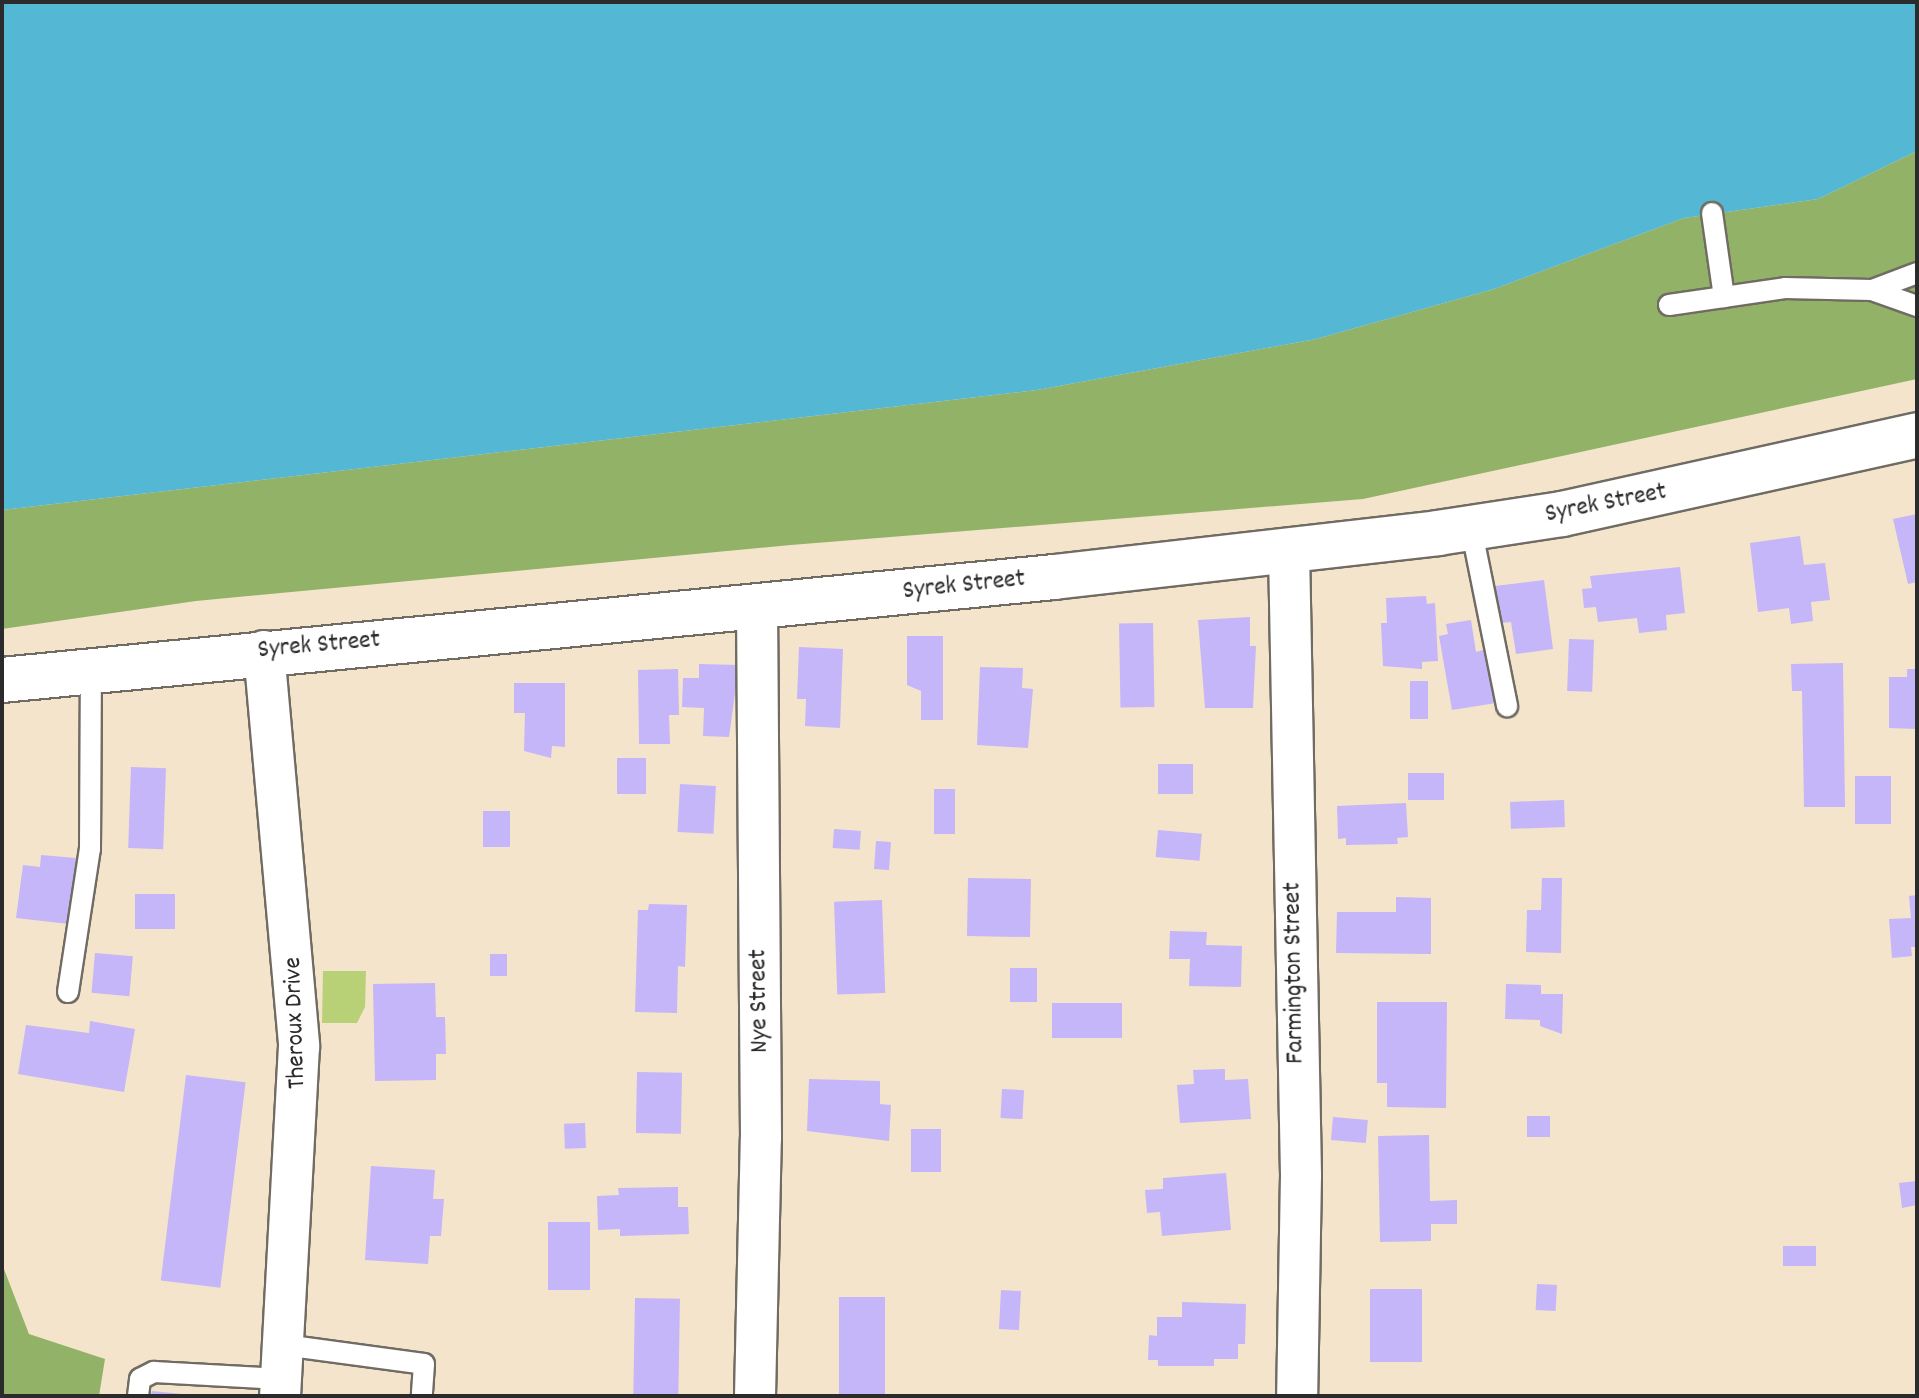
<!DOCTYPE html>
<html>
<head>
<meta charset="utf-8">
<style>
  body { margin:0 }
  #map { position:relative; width:1919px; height:1398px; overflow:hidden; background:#f4e4cb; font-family:Dekko,sans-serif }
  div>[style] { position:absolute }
  .green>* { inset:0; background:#b8d176 }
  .forest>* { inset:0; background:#92b367 }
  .water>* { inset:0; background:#54b7d3 }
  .building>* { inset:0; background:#c4b6f8; transform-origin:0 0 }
  .roads { filter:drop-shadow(2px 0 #716c63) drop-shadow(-2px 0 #716c63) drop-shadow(0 2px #716c63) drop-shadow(0 -2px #716c63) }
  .service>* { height:20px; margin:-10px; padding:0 10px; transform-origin:10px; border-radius:10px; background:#fff }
  .minor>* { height:40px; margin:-20px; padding:0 20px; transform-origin:20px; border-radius:20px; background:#fff }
  .secondary>* { height:44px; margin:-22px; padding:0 22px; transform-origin:22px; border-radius:22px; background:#fff }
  span { translate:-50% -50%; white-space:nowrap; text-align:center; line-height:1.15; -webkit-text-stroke:8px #fff; paint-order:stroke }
  .street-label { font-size:26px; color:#2b2b2b }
  .frame { position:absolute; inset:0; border:4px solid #2b2b2b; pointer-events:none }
</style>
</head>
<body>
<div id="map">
  <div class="green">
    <i style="clip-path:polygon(323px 971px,366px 971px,365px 1007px,357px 1023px,322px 1023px)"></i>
  </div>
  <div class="forest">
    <i style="clip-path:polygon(1917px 151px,1917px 379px,1363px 499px,791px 545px,196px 601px,2px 629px,2px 510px,1037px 390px,1316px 339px,1494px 289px,1684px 218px,1818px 199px)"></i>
    <i style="clip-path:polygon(2px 1264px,29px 1334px,105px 1359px,99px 1396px,2px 1396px)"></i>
  </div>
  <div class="water">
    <i style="clip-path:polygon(2px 2px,1917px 2px,1917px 151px,1818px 199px,1684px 218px,1494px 289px,1316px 339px,1037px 390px,2px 510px)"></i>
  </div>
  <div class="building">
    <i style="clip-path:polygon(1917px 514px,1917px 582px,1908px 584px,1893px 519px)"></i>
    <i style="clip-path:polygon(1800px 536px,1804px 565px,1825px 563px,1830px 600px,1811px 602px,1813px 621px,1791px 624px,1789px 608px,1758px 612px,1750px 543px)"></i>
    <i style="clip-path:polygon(1680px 567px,1685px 613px,1666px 615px,1667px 630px,1639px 633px,1637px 618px,1598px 622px,1596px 607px,1584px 608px,1582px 589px,1592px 588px,1590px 576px)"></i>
    <i style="clip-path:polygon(1544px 580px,1553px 649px,1516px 654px,1511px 622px,1500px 623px,1495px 586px)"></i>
    <i style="clip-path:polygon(1426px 596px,1427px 604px,1435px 603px,1438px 661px,1422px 662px,1422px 669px,1383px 666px,1381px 623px,1387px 623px,1386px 598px)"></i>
    <i style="clip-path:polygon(1250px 617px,1250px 646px,1256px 646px,1253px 708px,1205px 708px,1198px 620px)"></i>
    <i style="clip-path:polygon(1471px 620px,1476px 652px,1487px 649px,1496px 703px,1452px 710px,1439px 636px,1448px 634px,1446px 624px)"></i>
    <i style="left:1153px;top:623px;width:84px;height:34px;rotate:89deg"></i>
    <i style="clip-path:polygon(907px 636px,943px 636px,943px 720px,921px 720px,921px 691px,907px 685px)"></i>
    <i style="left:1569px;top:639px;width:25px;height:52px;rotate:2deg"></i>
    <i style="clip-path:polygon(799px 647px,843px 649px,840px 728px,805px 726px,806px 699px,797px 699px)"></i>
    <i style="clip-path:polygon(1843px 663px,1845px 807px,1804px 807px,1802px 691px,1792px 691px,1791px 664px)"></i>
    <i style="clip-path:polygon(699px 664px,739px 665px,729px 737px,703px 736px,704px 708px,682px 707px,683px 678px,699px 678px)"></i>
    <i style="clip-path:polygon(980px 667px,1023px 668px,1022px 688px,1033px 689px,1028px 748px,977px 745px)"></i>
    <i style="clip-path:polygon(678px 669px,679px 715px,669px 715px,670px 744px,639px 744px,638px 670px)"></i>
    <i style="clip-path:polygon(1907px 669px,1917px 669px,1917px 729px,1889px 728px,1889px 677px,1907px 677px)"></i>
    <i style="left:1410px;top:681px;width:18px;height:38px"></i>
    <i style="clip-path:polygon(514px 683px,565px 683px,565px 747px,552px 746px,551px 758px,524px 751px,525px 713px,514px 713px)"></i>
    <i style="left:617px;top:758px;width:29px;height:36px"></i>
    <i style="left:1158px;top:764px;width:35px;height:30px"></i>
    <i style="left:131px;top:767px;width:35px;height:81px;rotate:2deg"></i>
    <i style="left:1408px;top:773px;width:36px;height:27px"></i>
    <i style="left:1855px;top:776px;width:36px;height:48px"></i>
    <i style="left:680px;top:784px;width:36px;height:48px;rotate:3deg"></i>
    <i style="left:934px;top:789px;width:21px;height:45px"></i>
    <i style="left:1564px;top:800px;width:27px;height:54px;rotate:88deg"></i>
    <i style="clip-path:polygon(1406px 803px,1408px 837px,1397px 838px,1398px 844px,1346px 845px,1346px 838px,1338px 839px,1337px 806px)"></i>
    <i style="left:483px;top:811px;width:27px;height:36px"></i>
    <i style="left:834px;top:829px;width:27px;height:19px;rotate:4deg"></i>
    <i style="left:1158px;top:830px;width:44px;height:27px;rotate:5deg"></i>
    <i style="left:876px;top:841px;width:15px;height:28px;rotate:4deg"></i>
    <i style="clip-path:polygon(41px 855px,76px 858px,69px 924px,16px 918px,23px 865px,40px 867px)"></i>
    <i style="left:968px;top:878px;width:63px;height:58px;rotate:1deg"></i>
    <i style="clip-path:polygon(1542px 878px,1562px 878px,1561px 953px,1526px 952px,1527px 910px,1541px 910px)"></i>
    <i style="left:135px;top:894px;width:40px;height:35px"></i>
    <i style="clip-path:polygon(1917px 895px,1917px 947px,1911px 947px,1912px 956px,1892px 958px,1889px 919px,1911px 918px,1909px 896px)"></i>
    <i style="clip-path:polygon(1396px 897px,1431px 898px,1431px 954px,1336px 953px,1337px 912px,1396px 912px)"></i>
    <i style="left:882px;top:900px;width:93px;height:48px;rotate:88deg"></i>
    <i style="clip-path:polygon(649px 904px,687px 905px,685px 967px,678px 966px,677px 1013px,635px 1012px,638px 910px,648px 910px)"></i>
    <i style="clip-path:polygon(1170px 931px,1207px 932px,1206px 945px,1242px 946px,1241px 987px,1189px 986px,1190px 959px,1169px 959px)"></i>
    <i style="left:95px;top:953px;width:38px;height:40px;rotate:5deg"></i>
    <i style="left:490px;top:954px;width:17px;height:22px"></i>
    <i style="left:1010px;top:968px;width:27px;height:34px"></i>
    <i style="clip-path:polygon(435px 983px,436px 1017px,445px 1017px,446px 1054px,436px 1054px,436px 1080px,375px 1081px,373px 984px)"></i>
    <i style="clip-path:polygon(1506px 984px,1541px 985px,1541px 994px,1563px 994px,1562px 1034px,1540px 1026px,1540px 1020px,1505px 1019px)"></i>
    <i style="clip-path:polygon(1377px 1002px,1447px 1002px,1446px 1108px,1387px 1107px,1387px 1083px,1377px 1083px)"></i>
    <i style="left:1122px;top:1003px;width:35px;height:70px;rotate:90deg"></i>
    <i style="clip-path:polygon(90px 1021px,135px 1029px,124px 1092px,18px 1074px,26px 1025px,89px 1033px)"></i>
    <i style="clip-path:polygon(1225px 1069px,1225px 1080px,1248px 1079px,1251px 1119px,1180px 1123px,1177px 1085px,1194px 1084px,1193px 1070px)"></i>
    <i style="left:637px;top:1072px;width:45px;height:61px;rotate:1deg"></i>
    <i style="left:186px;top:1075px;width:60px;height:207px;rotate:7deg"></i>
    <i style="clip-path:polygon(809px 1079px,880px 1081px,880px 1104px,891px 1105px,889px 1141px,807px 1131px)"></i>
    <i style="left:1002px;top:1089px;width:22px;height:29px;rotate:3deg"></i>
    <i style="left:1527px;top:1116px;width:23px;height:21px"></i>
    <i style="left:1333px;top:1117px;width:35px;height:23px;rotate:5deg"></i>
    <i style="left:585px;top:1123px;width:25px;height:21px;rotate:88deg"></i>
    <i style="left:911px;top:1129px;width:30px;height:43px"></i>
    <i style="clip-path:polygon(1429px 1135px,1430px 1201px,1457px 1200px,1457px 1224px,1431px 1224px,1431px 1241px,1380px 1242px,1378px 1136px)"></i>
    <i style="clip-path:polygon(371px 1166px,435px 1170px,433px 1199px,444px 1199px,441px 1236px,430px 1236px,428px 1264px,365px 1260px)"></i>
    <i style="clip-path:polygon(1226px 1173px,1231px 1230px,1162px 1236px,1160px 1212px,1147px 1213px,1145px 1190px,1163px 1189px,1163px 1178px)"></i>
    <i style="clip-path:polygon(1917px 1181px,1917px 1205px,1902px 1208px,1899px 1183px)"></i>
    <i style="clip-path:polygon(678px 1187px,678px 1207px,688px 1207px,689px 1234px,620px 1236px,620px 1229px,598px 1230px,597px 1196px,619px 1195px,618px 1188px)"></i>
    <i style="left:548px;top:1222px;width:42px;height:68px"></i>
    <i style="left:1783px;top:1246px;width:33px;height:20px"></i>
    <i style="left:1537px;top:1284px;width:20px;height:26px;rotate:3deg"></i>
    <i style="left:1370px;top:1289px;width:52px;height:73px"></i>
    <i style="left:1001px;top:1290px;width:20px;height:39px;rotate:3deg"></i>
    <i style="left:839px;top:1297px;width:46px;height:99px"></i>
    <i style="left:635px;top:1298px;width:45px;height:98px;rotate:1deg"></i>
    <i style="clip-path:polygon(1182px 1302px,1246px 1304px,1245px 1344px,1238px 1344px,1238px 1359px,1214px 1359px,1214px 1366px,1158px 1366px,1158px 1360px,1148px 1360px,1149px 1335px,1157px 1336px,1157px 1317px,1182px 1317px)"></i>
    <i style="clip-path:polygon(152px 1391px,182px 1394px,182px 1396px,151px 1396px)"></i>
  </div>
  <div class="roads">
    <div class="service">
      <i style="left:1712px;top:213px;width:85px;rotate:81.9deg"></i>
      <i style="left:1872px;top:290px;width:48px;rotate:-20.7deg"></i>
      <i style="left:1669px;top:305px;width:117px;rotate:-8.3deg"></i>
      <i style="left:1785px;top:288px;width:87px;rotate:1.3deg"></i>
      <i style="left:1872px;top:290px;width:48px;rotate:19.6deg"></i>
      <i style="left:1471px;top:527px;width:183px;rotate:78.6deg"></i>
      <i style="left:68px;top:992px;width:145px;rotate:-81.3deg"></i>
      <i style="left:90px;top:849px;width:181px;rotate:-89.7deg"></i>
      <i style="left:284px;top:1345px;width:141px;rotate:7.7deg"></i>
      <i style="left:424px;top:1364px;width:32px;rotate:94deg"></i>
      <i style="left:138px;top:1396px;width:17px;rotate:-83deg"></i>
      <i style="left:140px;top:1379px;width:16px;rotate:-27deg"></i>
      <i style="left:154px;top:1372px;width:127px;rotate:3.2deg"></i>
    </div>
    <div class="minor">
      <i style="left:1289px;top:550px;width:625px;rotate:88.9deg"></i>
      <i style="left:1301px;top:1175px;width:221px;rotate:91deg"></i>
      <i style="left:264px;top:651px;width:397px;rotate:84.9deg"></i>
      <i style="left:299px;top:1046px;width:351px;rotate:93.1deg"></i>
      <i style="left:755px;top:1396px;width:258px;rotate:-88.7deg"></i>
      <i style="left:761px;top:1138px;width:531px;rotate:-90.43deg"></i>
    </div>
    <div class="secondary">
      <i style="left:2px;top:680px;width:1057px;rotate:-5.59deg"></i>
      <i style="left:1054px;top:577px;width:387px;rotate:-6.5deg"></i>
      <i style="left:1438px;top:533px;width:125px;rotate:-8.7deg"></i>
      <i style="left:1562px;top:514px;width:364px;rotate:-12.5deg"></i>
    </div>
  </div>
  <div class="street-label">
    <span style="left:1606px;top:504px;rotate:-11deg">Syrek Street</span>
    <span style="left:964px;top:586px;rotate:-6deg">Syrek Street</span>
    <span style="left:319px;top:646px;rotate:-5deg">Syrek Street</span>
    <span style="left:1295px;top:973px;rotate:-91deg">Farmington Street</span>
    <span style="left:760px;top:1001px;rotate:-91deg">Nye Street</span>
    <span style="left:296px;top:1023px;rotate:-92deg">Theroux Drive</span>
  </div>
  <div class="frame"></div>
</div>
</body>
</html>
